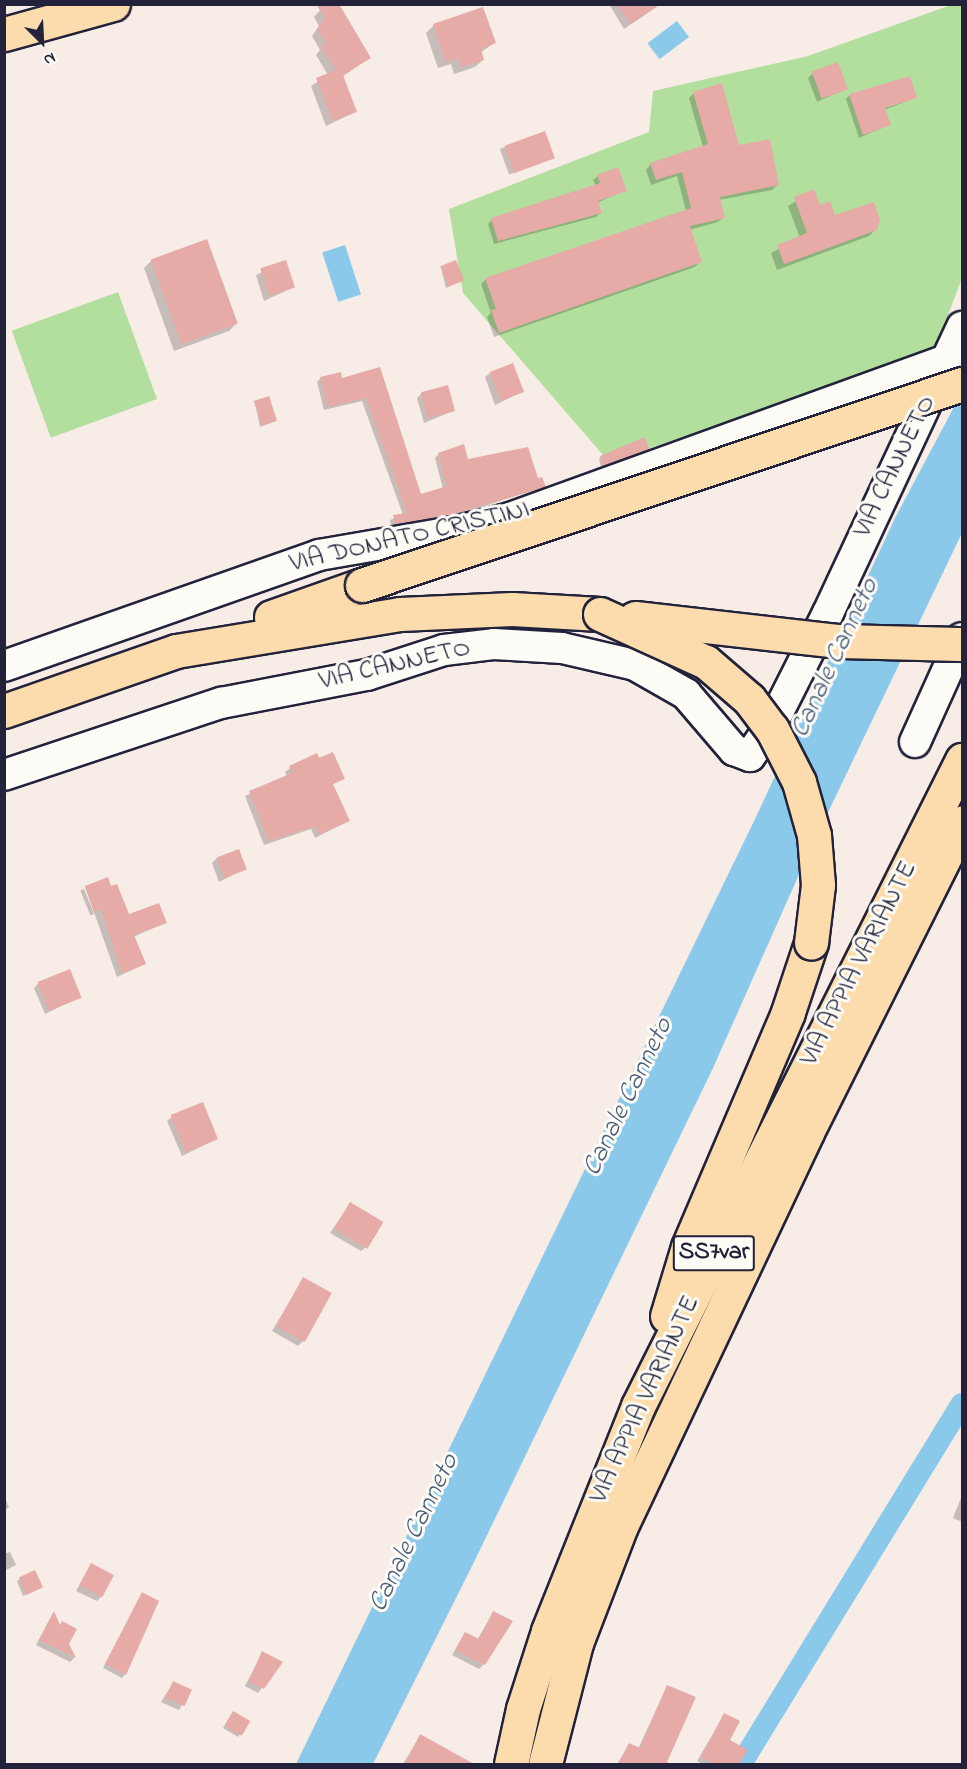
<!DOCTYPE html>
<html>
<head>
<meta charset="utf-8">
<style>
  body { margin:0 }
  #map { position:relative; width:967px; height:1769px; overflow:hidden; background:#f8ece7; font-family:"Indie Flower",sans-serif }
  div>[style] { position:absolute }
  .green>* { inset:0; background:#b2df9e; transform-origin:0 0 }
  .water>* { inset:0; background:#8bc9eb; transform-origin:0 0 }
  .shadow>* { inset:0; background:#0003; transform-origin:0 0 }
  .canal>* { height:22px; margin:-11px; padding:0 11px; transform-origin:11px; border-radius:11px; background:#8bc9eb }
  .building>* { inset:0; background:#e6aba7; transform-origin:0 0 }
  .roads { filter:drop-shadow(2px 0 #22223b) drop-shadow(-2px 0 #22223b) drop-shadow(0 2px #22223b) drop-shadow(0 -2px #22223b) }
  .minor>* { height:30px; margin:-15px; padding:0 15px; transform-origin:15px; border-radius:15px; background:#fdfcf7 }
  .major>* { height:33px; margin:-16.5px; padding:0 16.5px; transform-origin:16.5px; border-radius:16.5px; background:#fcdcac }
  .highway>* { height:33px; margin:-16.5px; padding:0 16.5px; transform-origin:16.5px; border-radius:16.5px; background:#fcdcac }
  .bridges { filter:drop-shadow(2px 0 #22223b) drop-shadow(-2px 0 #22223b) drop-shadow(0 2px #22223b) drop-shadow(0 -2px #22223b) }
  .highway-bridge>* { height:33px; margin:-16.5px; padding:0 16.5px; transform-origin:16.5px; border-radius:16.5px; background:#fcdcac }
  span { translate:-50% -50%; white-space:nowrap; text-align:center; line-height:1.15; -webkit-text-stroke:6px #fdfcf7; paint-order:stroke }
  .shield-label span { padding:2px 4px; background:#fdfcf7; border:2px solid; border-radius:4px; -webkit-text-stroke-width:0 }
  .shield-label { font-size:24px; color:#22223b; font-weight:700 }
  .street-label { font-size:26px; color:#22223b }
  .water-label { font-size:27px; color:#475c79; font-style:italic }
  .frame { position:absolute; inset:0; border:6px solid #22223b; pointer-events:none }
  .north { position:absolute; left:12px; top:12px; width:60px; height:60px; -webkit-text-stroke:4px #fdfcf7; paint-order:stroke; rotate:156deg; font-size:16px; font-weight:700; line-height:24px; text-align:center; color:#22223b }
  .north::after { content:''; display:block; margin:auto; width:21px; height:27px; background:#22223b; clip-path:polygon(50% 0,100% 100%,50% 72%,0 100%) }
</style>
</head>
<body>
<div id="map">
  <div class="green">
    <i style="clip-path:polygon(951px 5px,962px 5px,962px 278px,934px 352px,609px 462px,463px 293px,449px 209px,649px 132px,653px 91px,808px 56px)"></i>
    <i style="left:118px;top:292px;width:114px;height:113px;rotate:70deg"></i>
  </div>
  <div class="water">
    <i style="left:677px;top:21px;width:20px;height:37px;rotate:53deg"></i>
    <i style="left:345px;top:245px;width:52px;height:24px;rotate:72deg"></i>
    <i style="clip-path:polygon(962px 392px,962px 533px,809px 852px,713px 1068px,475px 1560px,373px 1764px,296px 1764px,756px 817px,895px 518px)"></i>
  </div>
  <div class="shadow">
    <i style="clip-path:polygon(609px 4px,661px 4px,624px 29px)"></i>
    <i style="clip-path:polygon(320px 10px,369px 58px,342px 77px,355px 112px,326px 126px,311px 86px,328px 75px,316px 55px,320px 50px,312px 36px,319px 26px,314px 17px)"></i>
    <i style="clip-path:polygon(434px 25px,494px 43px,480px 53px,483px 60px,475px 67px,454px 74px,451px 64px,438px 68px,426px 33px)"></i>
    <i style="clip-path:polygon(813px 73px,846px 89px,817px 102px,808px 78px)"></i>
    <i style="clip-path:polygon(694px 93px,738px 147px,777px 185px,772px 190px,719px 200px,724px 217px,718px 222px,689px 230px,700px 261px,695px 267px,494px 337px,487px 317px,491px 313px,481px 284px,486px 279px,686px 211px,677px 176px,651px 185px,646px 170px,651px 164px,703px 147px,689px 98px)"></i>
    <i style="clip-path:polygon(850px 95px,915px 98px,884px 110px,889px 125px,859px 138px,846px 99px)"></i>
    <i style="left:544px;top:133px;width:27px;height:47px;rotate:70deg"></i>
    <i style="clip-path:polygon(598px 176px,625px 190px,597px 203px,600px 213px,596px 217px,494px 244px,488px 224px,492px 219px,596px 186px,593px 180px)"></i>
    <i style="clip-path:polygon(813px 191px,819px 207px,834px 217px,876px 229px,869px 236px,777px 270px,771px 253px,800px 238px,788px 206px)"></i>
    <i style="clip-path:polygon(151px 261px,237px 323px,229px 331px,174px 351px,144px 268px)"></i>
    <i style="clip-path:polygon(285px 261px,294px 287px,264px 301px,256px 275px)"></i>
    <i style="clip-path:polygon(441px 268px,460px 281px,446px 288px)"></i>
    <i style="clip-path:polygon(379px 369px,420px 495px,443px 489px,435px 458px,439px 454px,537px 480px,544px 486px,449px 518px,391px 528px,390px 520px,403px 515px,362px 401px,324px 410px,317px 382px,321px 378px,341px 380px)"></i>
    <i style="clip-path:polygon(490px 373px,522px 392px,495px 405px,485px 377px)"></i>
    <i style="clip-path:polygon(422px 393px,453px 411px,424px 423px,417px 398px)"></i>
    <i style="clip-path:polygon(255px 402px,276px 421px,260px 427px)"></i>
    <i style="clip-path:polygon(648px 449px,601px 467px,599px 459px,601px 457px)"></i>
    <i style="clip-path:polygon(316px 755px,343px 778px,332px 785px,348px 821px,315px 838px,311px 829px,264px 845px,245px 796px,287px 777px,285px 772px,290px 768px)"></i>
    <i style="clip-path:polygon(217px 858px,245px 869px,219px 882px,212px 863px)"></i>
    <i style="clip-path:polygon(107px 879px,128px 916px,165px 923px,133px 937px,144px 964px,117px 977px,85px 887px)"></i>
    <i style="left:84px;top:889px;width:27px;height:4px;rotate:68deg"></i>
    <i style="clip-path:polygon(39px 983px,80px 997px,45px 1014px,34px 988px)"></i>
    <i style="clip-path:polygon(172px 1117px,217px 1139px,182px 1156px,167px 1121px)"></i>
    <i style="clip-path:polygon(350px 1204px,366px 1247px,361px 1251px,330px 1233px)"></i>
    <i style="clip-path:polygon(303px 1279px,303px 1341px,298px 1346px,272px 1331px)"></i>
    <i style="clip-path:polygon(962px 1495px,962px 1522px,953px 1518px)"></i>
    <i style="clip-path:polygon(4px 1496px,9px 1507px,4px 1511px)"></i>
    <i style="clip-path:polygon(10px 1552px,16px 1565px,4px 1571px,4px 1554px)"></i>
    <i style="clip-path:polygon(91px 1565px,102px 1596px,97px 1601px,76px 1591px)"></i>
    <i style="clip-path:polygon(34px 1572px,39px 1589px,23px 1596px,17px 1581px)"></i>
    <i style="clip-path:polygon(142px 1594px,125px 1674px,122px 1678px,103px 1668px)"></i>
    <i style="clip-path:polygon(53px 1613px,74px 1658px,70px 1662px,36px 1645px)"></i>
    <i style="clip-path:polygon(493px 1613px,484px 1664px,479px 1669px,452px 1655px,465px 1634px,477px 1640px)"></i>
    <i style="clip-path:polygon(262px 1653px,281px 1662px,258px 1693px,245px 1686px)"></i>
    <i style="clip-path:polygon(173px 1683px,190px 1691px,179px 1710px,161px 1702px)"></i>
    <i style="clip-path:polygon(667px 1686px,694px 1698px,663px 1764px,617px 1764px,630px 1744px,638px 1749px)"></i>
    <i style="clip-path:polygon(231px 1715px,248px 1722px,238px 1737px,223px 1728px)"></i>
    <i style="clip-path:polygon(724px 1715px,728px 1740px,742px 1748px,732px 1764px,703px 1764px,697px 1761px)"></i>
    <i style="clip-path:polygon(420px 1736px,446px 1751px,440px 1764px,403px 1764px)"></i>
  </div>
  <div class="canal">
    <i style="left:741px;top:1764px;width:422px;rotate:-58.5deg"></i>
  </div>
  <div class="building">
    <i style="clip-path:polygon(316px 4px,339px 4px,371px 58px,343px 75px,357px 112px,333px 121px,316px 78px,336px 70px,321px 47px,326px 43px,317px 29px,325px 18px)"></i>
    <i style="clip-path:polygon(617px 4px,660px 4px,631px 24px)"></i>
    <i style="clip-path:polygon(483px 7px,496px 43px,481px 49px,484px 60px,462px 67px,458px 58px,446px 62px,433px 24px)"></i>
    <i style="left:838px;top:62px;width:29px;height:28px;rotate:70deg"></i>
    <i style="clip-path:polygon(910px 76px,917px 98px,885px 108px,891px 125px,863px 135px,849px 94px)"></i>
    <i style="clip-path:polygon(722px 83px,739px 145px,770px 139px,779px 185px,720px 197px,725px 218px,690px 226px,702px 262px,499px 333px,491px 310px,496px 309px,485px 278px,691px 208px,682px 172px,656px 180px,650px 163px,708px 144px,693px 92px)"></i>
    <i style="left:545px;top:131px;width:29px;height:43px;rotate:70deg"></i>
    <i style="clip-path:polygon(618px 167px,627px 191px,598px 201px,602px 213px,498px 241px,491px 218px,600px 183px,597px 175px)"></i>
    <i style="clip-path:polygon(814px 189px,820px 205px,830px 201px,835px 215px,874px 202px,880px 220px,877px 230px,784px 264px,777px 245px,807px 233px,794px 197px)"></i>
    <i style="left:207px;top:239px;width:90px;height:60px;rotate:70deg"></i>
    <i style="left:286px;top:260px;width:29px;height:27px;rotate:72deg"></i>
    <i style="left:456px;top:260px;width:22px;height:17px;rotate:68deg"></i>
    <i style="left:513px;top:363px;width:31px;height:25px;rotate:69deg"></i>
    <i style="clip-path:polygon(380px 367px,421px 494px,447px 486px,438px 453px,464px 444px,468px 459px,528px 447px,538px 478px,542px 477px,546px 487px,454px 514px,395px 524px,393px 515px,407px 513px,366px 398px,328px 407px,320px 377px,341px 372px,342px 378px)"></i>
    <i style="left:448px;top:385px;width:27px;height:28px;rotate:75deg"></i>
    <i style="left:269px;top:396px;width:26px;height:16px;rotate:72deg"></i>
    <i style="clip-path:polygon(645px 437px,649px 449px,603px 466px,600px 456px)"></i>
    <i style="clip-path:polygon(333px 752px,345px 779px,333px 784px,350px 821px,319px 835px,316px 826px,269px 841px,249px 791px,292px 773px,289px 766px,317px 753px,319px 758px)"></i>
    <i style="left:239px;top:849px;width:22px;height:24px;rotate:69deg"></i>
    <i style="clip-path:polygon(108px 877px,111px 886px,117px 884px,129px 914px,159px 903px,167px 923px,134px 935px,146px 964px,122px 974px,101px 909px,94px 912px,85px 886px)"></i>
    <i style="left:70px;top:969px;width:31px;height:35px;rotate:68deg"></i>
    <i style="left:203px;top:1102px;width:40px;height:35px;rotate:68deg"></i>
    <i style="left:350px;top:1202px;width:39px;height:31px;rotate:31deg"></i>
    <i style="left:303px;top:1277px;width:33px;height:56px;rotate:29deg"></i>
    <i style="left:91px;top:1563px;width:26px;height:25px;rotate:28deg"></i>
    <i style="left:35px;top:1570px;width:19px;height:18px;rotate:65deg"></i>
    <i style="clip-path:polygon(142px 1592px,159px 1601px,126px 1675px,105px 1664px)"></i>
    <i style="clip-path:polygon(54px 1611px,60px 1625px,62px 1621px,77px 1629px,69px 1644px,76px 1658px,39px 1640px)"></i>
    <i style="clip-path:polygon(493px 1611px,513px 1621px,485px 1665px,455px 1650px,465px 1632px,479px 1639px)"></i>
    <i style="clip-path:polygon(262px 1651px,283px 1662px,264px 1689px,249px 1681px)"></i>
    <i style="left:173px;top:1681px;width:21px;height:18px;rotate:25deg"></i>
    <i style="clip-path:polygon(667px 1685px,696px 1697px,667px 1762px,672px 1764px,618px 1764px,629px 1743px,640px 1748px)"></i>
    <i style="left:233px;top:1711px;width:20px;height:17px;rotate:30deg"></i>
    <i style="clip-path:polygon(724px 1713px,740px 1721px,730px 1740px,748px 1750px,739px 1764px,714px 1764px,701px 1757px)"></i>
    <i style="clip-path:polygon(420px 1734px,474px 1764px,405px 1764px)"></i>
  </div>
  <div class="roads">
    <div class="minor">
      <i style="left:4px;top:666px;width:334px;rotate:-19.4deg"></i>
      <i style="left:319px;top:555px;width:141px;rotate:-9.8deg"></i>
      <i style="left:458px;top:531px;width:54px;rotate:-14deg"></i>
      <i style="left:510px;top:518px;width:468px;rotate:-19.9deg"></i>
      <i style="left:915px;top:742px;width:114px;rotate:-65.7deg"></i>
      <i style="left:4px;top:775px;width:229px;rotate:-18.4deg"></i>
      <i style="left:221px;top:703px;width:149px;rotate:-10.9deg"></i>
      <i style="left:367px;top:675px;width:81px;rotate:-18deg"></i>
      <i style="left:444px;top:650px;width:50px;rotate:-6.8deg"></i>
      <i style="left:494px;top:644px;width:68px;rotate:3.4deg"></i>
      <i style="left:562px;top:648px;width:75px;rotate:13.1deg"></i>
      <i style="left:635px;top:665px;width:59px;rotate:29.6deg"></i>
      <i style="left:686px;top:694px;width:74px;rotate:49.4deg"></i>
      <i style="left:734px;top:750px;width:17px;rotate:21deg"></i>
      <i style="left:750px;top:756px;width:41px;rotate:-55.9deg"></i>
      <i style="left:773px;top:722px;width:122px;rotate:-63.2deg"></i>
      <i style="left:828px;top:613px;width:316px;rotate:-64.9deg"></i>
    </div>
    <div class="major">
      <i style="left:4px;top:34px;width:113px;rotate:-15.4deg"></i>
      <i style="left:4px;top:711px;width:182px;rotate:-19.2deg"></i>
    </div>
    <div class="highway">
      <i style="left:271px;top:617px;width:96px;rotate:-19.4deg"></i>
      <i style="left:176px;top:651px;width:227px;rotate:-9.4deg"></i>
      <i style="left:400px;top:614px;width:112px;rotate:-2.6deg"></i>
      <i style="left:512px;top:609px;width:88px;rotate:3.3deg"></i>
      <i style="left:667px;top:1316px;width:72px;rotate:-73.1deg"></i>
      <i style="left:688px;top:1247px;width:255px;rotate:-66.9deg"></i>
      <i style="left:788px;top:1012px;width:73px;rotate:-71.6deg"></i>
      <i style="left:511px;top:1764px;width:56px;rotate:-77.7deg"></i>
      <i style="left:523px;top:1709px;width:82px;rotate:-72.2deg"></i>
      <i style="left:548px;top:1631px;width:242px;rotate:-68.2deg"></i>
      <i style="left:638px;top:1406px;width:723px;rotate:-63.36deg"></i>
      <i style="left:545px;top:1764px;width:125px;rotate:-75.6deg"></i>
      <i style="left:576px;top:1643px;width:125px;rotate:-69deg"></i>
      <i style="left:621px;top:1526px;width:436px;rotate:-64.7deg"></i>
      <i style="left:807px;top:1132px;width:346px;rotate:-63.4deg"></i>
    </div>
  </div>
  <div class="bridges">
    <div class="highway-bridge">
      <i style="left:362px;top:585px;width:633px;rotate:-18.52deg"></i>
      <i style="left:600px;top:614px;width:116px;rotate:24.4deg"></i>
      <i style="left:706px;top:662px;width:57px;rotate:40.7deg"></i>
      <i style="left:749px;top:699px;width:38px;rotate:53deg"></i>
      <i style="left:772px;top:729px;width:59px;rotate:63deg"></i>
      <i style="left:799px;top:782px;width:55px;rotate:74.2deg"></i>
      <i style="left:814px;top:835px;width:50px;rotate:85.4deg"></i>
      <i style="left:818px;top:885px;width:58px;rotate:96.9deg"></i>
      <i style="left:635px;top:618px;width:203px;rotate:6.5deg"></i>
      <i style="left:837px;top:641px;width:125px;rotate:1.4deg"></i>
    </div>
  </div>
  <div class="shield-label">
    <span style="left:714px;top:1253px">SS7var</span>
  </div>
  <div class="street-label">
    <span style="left:896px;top:467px;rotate:-64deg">VIA CANNETO</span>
    <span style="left:410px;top:538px;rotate:-13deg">VIA DONATO CRISTINI</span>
    <span style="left:395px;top:666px;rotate:-13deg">VIA CANNETO</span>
    <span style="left:860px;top:964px;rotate:-63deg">VIA APPIA VARIANTE</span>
    <span style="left:646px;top:1400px;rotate:-65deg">VIA APPIA VARIANTE</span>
  </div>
  <div class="water-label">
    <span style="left:835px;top:658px;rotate:-65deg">Canale Canneto</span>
    <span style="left:628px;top:1097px;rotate:-64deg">Canale Canneto</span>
    <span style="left:414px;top:1533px;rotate:-64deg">Canale Canneto</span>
  </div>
  <div class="frame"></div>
  <div class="north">N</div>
</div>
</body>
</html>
